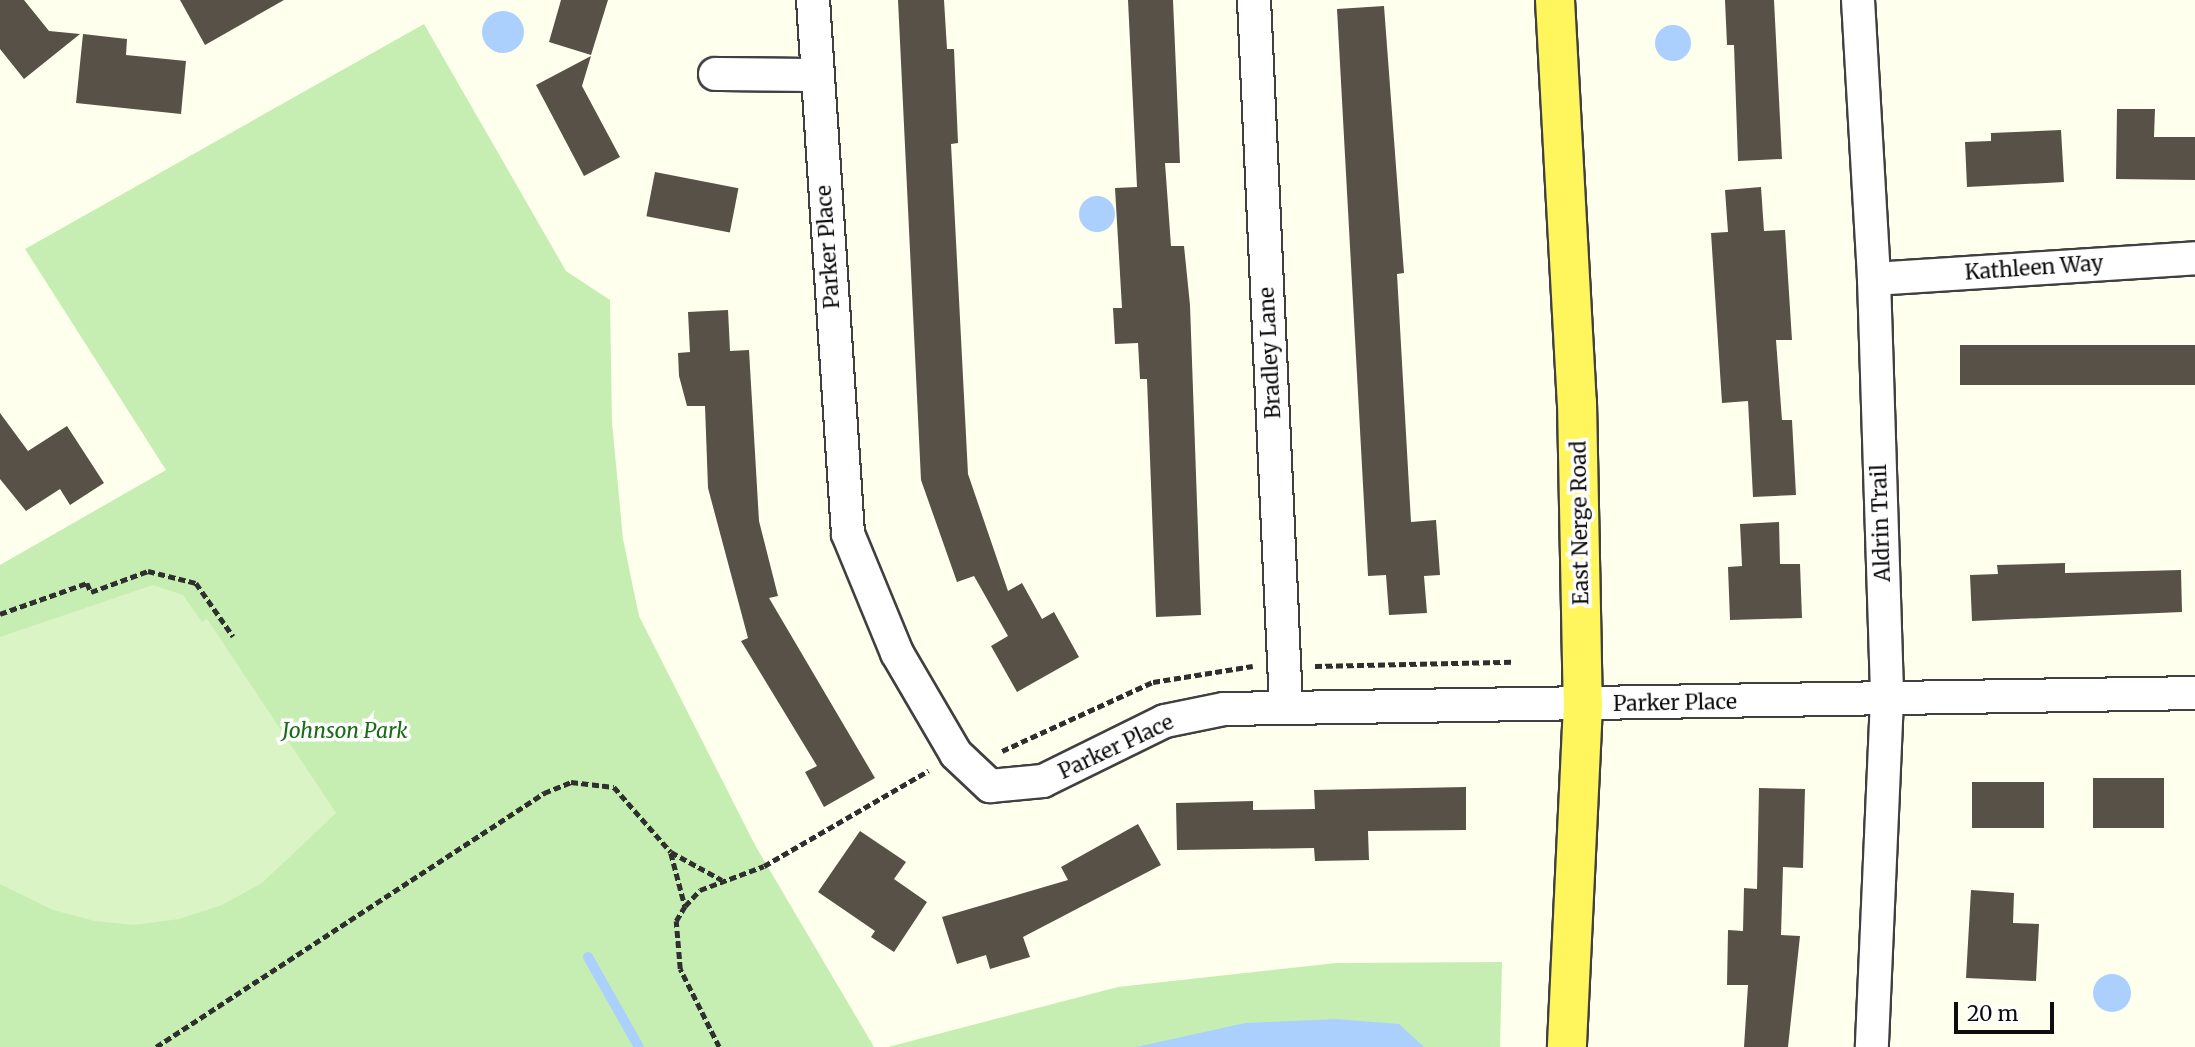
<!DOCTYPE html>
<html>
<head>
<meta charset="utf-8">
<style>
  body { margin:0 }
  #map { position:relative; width:2195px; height:1047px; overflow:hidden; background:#ffffed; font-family:Merriweather,serif }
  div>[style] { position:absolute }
  .green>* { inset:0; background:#c7eeb2 }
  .pitch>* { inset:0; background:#dbf4c5 }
  .water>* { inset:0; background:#acd0fd }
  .round { border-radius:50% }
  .stream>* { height:10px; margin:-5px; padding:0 5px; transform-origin:5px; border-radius:5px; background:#acd0fd }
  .building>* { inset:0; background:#575148; transform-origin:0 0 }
  .path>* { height:4.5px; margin-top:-2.25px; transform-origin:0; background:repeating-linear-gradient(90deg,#2f2f2f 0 7px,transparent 0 10.5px) }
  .roads { filter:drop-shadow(2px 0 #404040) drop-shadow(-2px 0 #404040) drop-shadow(0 2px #404040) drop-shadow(0 -2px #404040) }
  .minor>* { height:32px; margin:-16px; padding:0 16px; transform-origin:16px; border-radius:16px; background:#fff }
  .major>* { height:38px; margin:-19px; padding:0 19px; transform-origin:19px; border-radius:19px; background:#fff55d }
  span { translate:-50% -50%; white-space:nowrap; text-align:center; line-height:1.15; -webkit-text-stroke:7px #fff; paint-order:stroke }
  .street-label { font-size:21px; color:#0d0d0d }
  .park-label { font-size:21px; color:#196c17; font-style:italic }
  .scale { position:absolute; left:1954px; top:1002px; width:100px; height:32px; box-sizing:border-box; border:4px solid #0d0d0d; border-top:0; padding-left:9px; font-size:21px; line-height:24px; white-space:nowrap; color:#0d0d0d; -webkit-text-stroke:5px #fff; paint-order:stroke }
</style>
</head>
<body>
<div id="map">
  <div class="green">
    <i style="clip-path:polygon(424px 24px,566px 271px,610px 300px,612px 422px,623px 539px,639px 616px,755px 845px,874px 1047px,0 1047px,0 565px,166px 470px,25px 249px)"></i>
    <i style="clip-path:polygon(1502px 962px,1500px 1047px,888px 1047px,1118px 987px,1336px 963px)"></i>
  </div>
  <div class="pitch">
    <i style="clip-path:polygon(153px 585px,183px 595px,202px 622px,207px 619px,336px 813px,262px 883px,222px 905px,179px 919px,134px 925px,95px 921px,53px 910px,0 884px,0 637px)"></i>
  </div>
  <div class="water">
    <i class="round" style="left:482px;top:11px;width:42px;height:42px"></i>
    <i class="round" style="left:1655px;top:25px;width:36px;height:36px"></i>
    <i class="round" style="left:1079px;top:196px;width:36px;height:36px"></i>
    <i class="round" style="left:2093px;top:974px;width:38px;height:38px"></i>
    <i style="clip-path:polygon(1336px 1019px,1399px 1024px,1424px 1047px,1136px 1047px,1245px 1023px)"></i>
  </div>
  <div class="stream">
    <i style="left:588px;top:957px;width:103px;rotate:60.5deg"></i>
  </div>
  <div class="building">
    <i style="clip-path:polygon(0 0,24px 0,49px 31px,80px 34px,24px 79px,0 49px)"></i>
    <i style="clip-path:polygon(180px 0,284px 0,205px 45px)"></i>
    <i style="clip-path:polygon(561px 0,608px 0,591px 55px,549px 42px)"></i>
    <i style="clip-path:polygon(898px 0,944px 0,947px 49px,954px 49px,958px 143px,951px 144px,968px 474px,1008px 591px,1022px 583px,1042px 619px,1054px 612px,1079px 657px,1017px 692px,991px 646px,1008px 636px,974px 576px,957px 582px,921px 480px)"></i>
    <i style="clip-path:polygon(1128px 0,1173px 0,1180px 163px,1165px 163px,1171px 246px,1184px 246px,1190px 305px,1201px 615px,1156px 617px,1147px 379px,1140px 379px,1138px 343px,1115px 344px,1113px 308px,1122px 308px,1115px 188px,1137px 187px)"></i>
    <i style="clip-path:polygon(1725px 0,1774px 0,1782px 159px,1738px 161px,1734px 45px,1727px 45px)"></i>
    <i style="clip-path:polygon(1384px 6px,1404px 273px,1397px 274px,1411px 522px,1436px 520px,1440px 575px,1424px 576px,1427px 613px,1389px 615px,1386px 575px,1368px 576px,1337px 9px)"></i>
    <i style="clip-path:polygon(83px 34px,127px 39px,126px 55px,186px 61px,181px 114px,76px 103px)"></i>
    <i style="clip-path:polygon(591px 56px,582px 86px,620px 157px,584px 176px,536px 85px)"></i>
    <i style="clip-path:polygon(2117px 109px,2155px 109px,2154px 137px,2195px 137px,2195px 180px,2116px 179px)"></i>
    <i style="clip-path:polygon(2061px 130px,2064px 182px,1967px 187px,1965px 142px,1991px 141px,1991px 133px)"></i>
    <i style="left:655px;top:172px;width:85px;height:45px;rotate:11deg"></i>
    <i style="clip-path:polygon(1761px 187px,1764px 231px,1785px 230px,1792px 340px,1776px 340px,1782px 420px,1792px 420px,1796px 495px,1753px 497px,1748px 401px,1722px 403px,1711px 233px,1728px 232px,1725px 190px)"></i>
    <i style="clip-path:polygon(728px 310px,730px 351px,749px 350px,759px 521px,778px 596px,769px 598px,875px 778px,824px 807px,805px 772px,817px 766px,741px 641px,748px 638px,708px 488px,705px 406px,687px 406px,679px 376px,678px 353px,690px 352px,688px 312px)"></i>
    <i style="left:2195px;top:345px;width:40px;height:235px;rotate:90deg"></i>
    <i style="clip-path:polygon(0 413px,28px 451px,67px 426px,104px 483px,70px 505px,60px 489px,26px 511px,0 479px)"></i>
    <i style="clip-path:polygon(1779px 522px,1780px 564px,1800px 564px,1802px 618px,1730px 620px,1728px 567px,1742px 566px,1740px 524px)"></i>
    <i style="clip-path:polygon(2065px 563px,2065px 573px,2181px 570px,2182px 612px,1972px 621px,1970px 575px,1998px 574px,1997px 565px)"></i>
    <i style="left:2164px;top:778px;width:50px;height:71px;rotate:90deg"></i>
    <i style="left:2044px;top:782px;width:46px;height:72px;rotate:90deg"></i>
    <i style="clip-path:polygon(1466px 787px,1466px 830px,1368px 831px,1369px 860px,1315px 861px,1314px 848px,1177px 850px,1176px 803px,1253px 801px,1253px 810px,1315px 809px,1314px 790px)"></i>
    <i style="clip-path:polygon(1759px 788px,1805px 789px,1803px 868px,1783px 867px,1781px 935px,1800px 936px,1788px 1047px,1744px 1047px,1748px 985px,1727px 985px,1728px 930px,1743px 931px,1744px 888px,1757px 889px)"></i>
    <i style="clip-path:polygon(1138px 824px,1161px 865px,1023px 937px,1030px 957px,990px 969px,986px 955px,957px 964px,942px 917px,1068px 880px,1061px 867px)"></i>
    <i style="clip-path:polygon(860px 831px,906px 862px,894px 879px,927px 902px,894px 952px,871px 937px,875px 931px,818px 892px)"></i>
    <i style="clip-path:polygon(1971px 890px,2014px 893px,2013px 923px,2039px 924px,2036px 981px,1966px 978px)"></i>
  </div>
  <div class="path">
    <i style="left:0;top:614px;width:92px;rotate:-19.6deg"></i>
    <i style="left:87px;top:583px;width:10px;rotate:66deg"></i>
    <i style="left:91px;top:592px;width:61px;rotate:-20.2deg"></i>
    <i style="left:148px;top:571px;width:49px;rotate:14deg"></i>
    <i style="left:196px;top:583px;width:65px;rotate:55.1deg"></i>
    <i style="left:1315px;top:666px;width:198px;rotate:-1.2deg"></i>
    <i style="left:1002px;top:751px;width:166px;rotate:-24.6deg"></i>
    <i style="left:1153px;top:682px;width:101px;rotate:-9.1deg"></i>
    <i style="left:671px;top:853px;width:55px;rotate:75.2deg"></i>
    <i style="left:156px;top:1047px;width:464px;rotate:-33.2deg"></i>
    <i style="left:544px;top:793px;width:29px;rotate:-22deg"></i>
    <i style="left:571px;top:782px;width:43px;rotate:6.6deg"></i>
    <i style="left:614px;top:787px;width:86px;rotate:48.8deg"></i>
    <i style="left:671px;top:852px;width:58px;rotate:28.8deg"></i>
    <i style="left:719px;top:1047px;width:87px;rotate:-116.6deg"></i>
    <i style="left:680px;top:969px;width:48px;rotate:-94.8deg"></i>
    <i style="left:676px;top:921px;width:17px;rotate:-59deg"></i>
    <i style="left:685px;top:906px;width:22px;rotate:-47deg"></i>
    <i style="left:700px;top:890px;width:68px;rotate:-20.6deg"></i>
    <i style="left:764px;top:866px;width:190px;rotate:-30.1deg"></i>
  </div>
  <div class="roads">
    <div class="minor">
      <i style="left:813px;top:0;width:535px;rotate:86.25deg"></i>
      <i style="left:848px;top:534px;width:129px;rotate:67.6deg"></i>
      <i style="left:897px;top:653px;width:117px;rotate:59.7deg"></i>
      <i style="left:956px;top:754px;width:47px;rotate:43.3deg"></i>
      <i style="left:990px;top:786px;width:53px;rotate:-5.4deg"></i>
      <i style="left:1043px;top:781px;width:136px;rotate:-26.2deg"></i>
      <i style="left:1165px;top:721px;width:60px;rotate:-11.5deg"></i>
      <i style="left:1224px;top:709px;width:971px;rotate:-0.94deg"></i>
      <i style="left:1254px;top:0;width:707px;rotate:87.4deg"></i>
      <i style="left:1858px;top:0;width:279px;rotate:86.7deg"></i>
      <i style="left:1874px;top:279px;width:420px;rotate:88.2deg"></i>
      <i style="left:1887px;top:699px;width:348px;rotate:92.5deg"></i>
      <i style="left:715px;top:74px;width:101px;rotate:0.6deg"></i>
      <i style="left:1874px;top:279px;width:322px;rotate:-3.7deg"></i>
    </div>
    <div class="major">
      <i style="left:1555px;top:0;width:403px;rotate:86.9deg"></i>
      <i style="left:1577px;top:402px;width:303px;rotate:88.9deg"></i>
      <i style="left:1583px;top:705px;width:342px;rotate:92.7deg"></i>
    </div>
  </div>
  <div class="street-label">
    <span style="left:828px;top:247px;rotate:-94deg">Parker Place</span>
    <span style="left:2034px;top:268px;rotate:-4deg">Kathleen Way</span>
    <span style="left:1270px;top:353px;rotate:-93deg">Bradley Lane</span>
    <span style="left:1580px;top:523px;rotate:-91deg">East Nerge Road</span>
    <span style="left:1881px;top:523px;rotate:-92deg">Aldrin Trail</span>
    <span style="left:1675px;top:703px;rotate:-1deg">Parker Place</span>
    <span style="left:1116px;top:747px;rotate:-25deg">Parker Place</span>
  </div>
  <div class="park-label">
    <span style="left:345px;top:731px">Johnson Park</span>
  </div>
  <div class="scale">20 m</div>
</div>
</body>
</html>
